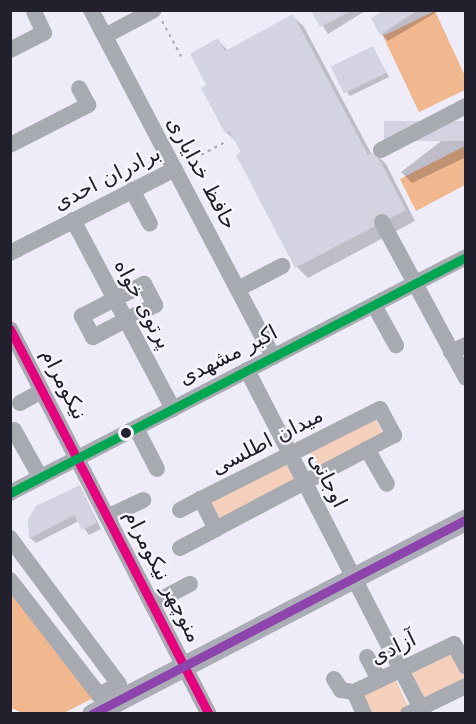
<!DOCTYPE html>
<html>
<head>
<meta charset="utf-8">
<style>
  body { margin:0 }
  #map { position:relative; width:476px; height:724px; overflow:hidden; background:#eeecf8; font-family:"DejaVu Sans",Vazirmatn,sans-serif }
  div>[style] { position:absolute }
  .green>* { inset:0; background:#f4cfbc; transform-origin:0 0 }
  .forest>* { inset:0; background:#f1b78e }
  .shadow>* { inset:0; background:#0003 }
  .building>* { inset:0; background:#d3d3e1; transform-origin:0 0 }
  .path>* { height:2px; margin-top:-1px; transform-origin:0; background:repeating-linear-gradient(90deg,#a7aab0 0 3px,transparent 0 7.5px) }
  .minor>* { height:16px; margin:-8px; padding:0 8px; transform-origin:8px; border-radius:8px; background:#a7abb1 }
  .major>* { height:21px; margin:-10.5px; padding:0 10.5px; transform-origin:10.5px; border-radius:10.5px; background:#aaadb5 }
  .bus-1>* { height:9px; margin:-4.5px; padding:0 4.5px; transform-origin:4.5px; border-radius:4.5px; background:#e5007d }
  .bus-2>* { height:9px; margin:-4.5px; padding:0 4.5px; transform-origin:4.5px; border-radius:4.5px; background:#00a651 }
  .bus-3>* { height:9px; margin:-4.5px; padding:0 4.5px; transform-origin:4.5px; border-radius:4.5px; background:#8e44ad }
  .dots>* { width:16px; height:16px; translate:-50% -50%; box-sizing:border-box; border:3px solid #f7f6fe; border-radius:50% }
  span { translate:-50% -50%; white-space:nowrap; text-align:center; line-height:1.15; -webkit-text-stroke:4.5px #f7f6fe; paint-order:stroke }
  .street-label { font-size:21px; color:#23202e }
  .frame { position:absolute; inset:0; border:12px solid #23202e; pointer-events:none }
</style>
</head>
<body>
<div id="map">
  <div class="green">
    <i style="left:375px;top:418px;width:18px;height:73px;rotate:63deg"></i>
    <i style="left:286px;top:462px;width:23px;height:85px;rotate:65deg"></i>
    <i style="clip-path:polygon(453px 648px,465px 673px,465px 682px,426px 702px,410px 669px)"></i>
    <i style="clip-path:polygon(395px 678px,409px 709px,399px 713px,368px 713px,359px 694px)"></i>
  </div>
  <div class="forest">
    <i style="clip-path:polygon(435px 11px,465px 76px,465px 90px,419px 112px,383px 36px)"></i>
    <i style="clip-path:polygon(465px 146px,465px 185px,416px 211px,400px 179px)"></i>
    <i style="clip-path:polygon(10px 584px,97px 696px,64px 713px,23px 713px,11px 708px)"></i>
  </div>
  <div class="shadow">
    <i style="clip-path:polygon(313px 10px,367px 10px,328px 34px)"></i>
    <i style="clip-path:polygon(385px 10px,440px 10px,388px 41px,381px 34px)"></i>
    <i style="clip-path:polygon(293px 16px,304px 27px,372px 155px,375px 153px,386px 164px,415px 221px,308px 278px,297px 267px,238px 143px,226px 132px,208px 86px,218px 40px,228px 51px)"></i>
    <i style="clip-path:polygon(372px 47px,389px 77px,350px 96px,347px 92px)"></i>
    <i style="clip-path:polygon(466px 122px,466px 157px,412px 183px,401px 172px)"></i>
    <i style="clip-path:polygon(80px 486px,101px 529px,89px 535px,79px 521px,36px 543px,30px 538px)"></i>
  </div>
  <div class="building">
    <i style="clip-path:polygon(311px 10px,348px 10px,349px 12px,320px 27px)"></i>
    <i style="clip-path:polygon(384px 10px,418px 10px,380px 35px,371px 18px)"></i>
    <i style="clip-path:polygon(293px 14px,368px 155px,375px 152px,406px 210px,295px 268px,236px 155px,241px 152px,229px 131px,225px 133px,201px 88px,206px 85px,190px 54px,218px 38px,225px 51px)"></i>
    <i style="left:373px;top:46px;width:30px;height:47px;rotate:64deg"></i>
    <i style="left:466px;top:121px;width:20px;height:82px;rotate:90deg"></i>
    <i style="clip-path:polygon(80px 485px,97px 523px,82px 530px,74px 515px,29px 539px,28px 520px,36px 506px)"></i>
  </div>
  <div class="path">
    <i style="left:162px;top:21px;width:42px;rotate:61.6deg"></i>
    <i style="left:188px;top:162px;width:42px;rotate:-28.4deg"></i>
  </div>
  <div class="minor">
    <i style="left:91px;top:10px;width:392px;rotate:62.3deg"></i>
    <i style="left:105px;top:36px;width:55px;rotate:-28deg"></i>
    <i style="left:10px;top:50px;width:38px;rotate:-27deg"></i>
    <i style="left:44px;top:33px;width:23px;rotate:-115deg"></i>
    <i style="left:10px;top:145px;width:88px;rotate:-27.1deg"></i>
    <i style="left:88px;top:105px;width:19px;rotate:-118deg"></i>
    <i style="left:381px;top:150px;width:96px;rotate:-27.4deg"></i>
    <i style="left:132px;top:190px;width:38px;rotate:62deg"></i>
    <i style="left:73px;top:220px;width:214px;rotate:62.1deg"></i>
    <i style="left:382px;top:222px;width:177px;rotate:61.7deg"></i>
    <i style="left:10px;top:253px;width:185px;rotate:-27deg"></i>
    <i style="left:144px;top:284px;width:24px;rotate:62deg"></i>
    <i style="left:155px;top:305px;width:70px;rotate:152.7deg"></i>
    <i style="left:93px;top:337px;width:24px;rotate:-118deg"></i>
    <i style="left:82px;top:316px;width:70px;rotate:-27.3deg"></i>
    <i style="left:238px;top:289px;width:50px;rotate:-27.6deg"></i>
    <i style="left:374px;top:305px;width:46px;rotate:61.2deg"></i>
    <i style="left:10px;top:329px;width:433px;rotate:62.7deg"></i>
    <i style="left:451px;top:352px;width:17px;rotate:-25deg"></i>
    <i style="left:247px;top:370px;width:387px;rotate:62.8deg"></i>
    <i style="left:20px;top:403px;width:25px;rotate:-29deg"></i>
    <i style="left:380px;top:409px;width:30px;rotate:62deg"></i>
    <i style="left:394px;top:435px;width:201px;rotate:152.2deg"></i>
    <i style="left:216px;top:529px;width:34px;rotate:-117deg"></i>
    <i style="left:201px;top:499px;width:200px;rotate:-26.7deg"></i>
    <i style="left:136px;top:428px;width:46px;rotate:62.9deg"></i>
    <i style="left:14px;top:430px;width:54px;rotate:61deg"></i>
    <i style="left:367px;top:449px;width:40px;rotate:60.3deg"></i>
    <i style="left:10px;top:493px;width:513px;rotate:-27.36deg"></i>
    <i style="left:180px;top:510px;width:24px;rotate:-28deg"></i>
    <i style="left:107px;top:517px;width:40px;rotate:-25deg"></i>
    <i style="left:10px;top:538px;width:182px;rotate:53.3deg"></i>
    <i style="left:119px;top:684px;width:23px;rotate:151deg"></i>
    <i style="left:99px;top:695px;width:145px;rotate:-127.7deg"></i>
    <i style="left:180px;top:548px;width:41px;rotate:-27.8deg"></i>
    <i style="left:152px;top:604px;width:43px;rotate:-27.8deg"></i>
    <i style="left:367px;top:657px;width:26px;rotate:62deg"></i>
    <i style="left:334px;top:679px;width:13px;rotate:58deg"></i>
    <i style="left:341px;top:690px;width:13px;rotate:9deg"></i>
    <i style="left:364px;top:714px;width:24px;rotate:-114deg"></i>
    <i style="left:354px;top:692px;width:111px;rotate:-25.6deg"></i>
    <i style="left:454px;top:644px;width:26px;rotate:62deg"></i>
    <i style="left:408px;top:714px;width:64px;rotate:-25.8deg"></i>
  </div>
  <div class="major">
    <i style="left:92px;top:714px;width:422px;rotate:-27.5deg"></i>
  </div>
  <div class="bus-1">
    <i style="left:10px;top:329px;width:433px;rotate:62.7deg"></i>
  </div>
  <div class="bus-2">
    <i style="left:10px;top:493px;width:513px;rotate:-27.36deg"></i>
  </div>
  <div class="bus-3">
    <i style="left:92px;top:714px;width:422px;rotate:-27.5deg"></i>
  </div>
  <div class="dots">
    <i style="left:126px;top:433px;background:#23202e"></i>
  </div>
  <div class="street-label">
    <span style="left:202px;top:173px;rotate:62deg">حافظ خدایاری</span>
    <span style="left:107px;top:178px;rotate:-27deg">برادران احدی</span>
    <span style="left:143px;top:304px;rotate:62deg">پرتوی خواه</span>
    <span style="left:228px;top:355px;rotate:-27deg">اکبر مشهدی</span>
    <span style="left:64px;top:384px;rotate:63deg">نیکومرام</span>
    <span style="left:267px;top:441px;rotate:-27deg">میدان اطلسی</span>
    <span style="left:328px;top:480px;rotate:63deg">اوجانی</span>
    <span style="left:163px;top:576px;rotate:63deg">منوچهر نیکومرام</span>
    <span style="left:393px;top:648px;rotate:-26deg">آزادی</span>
  </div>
  <div class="frame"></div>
</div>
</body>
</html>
